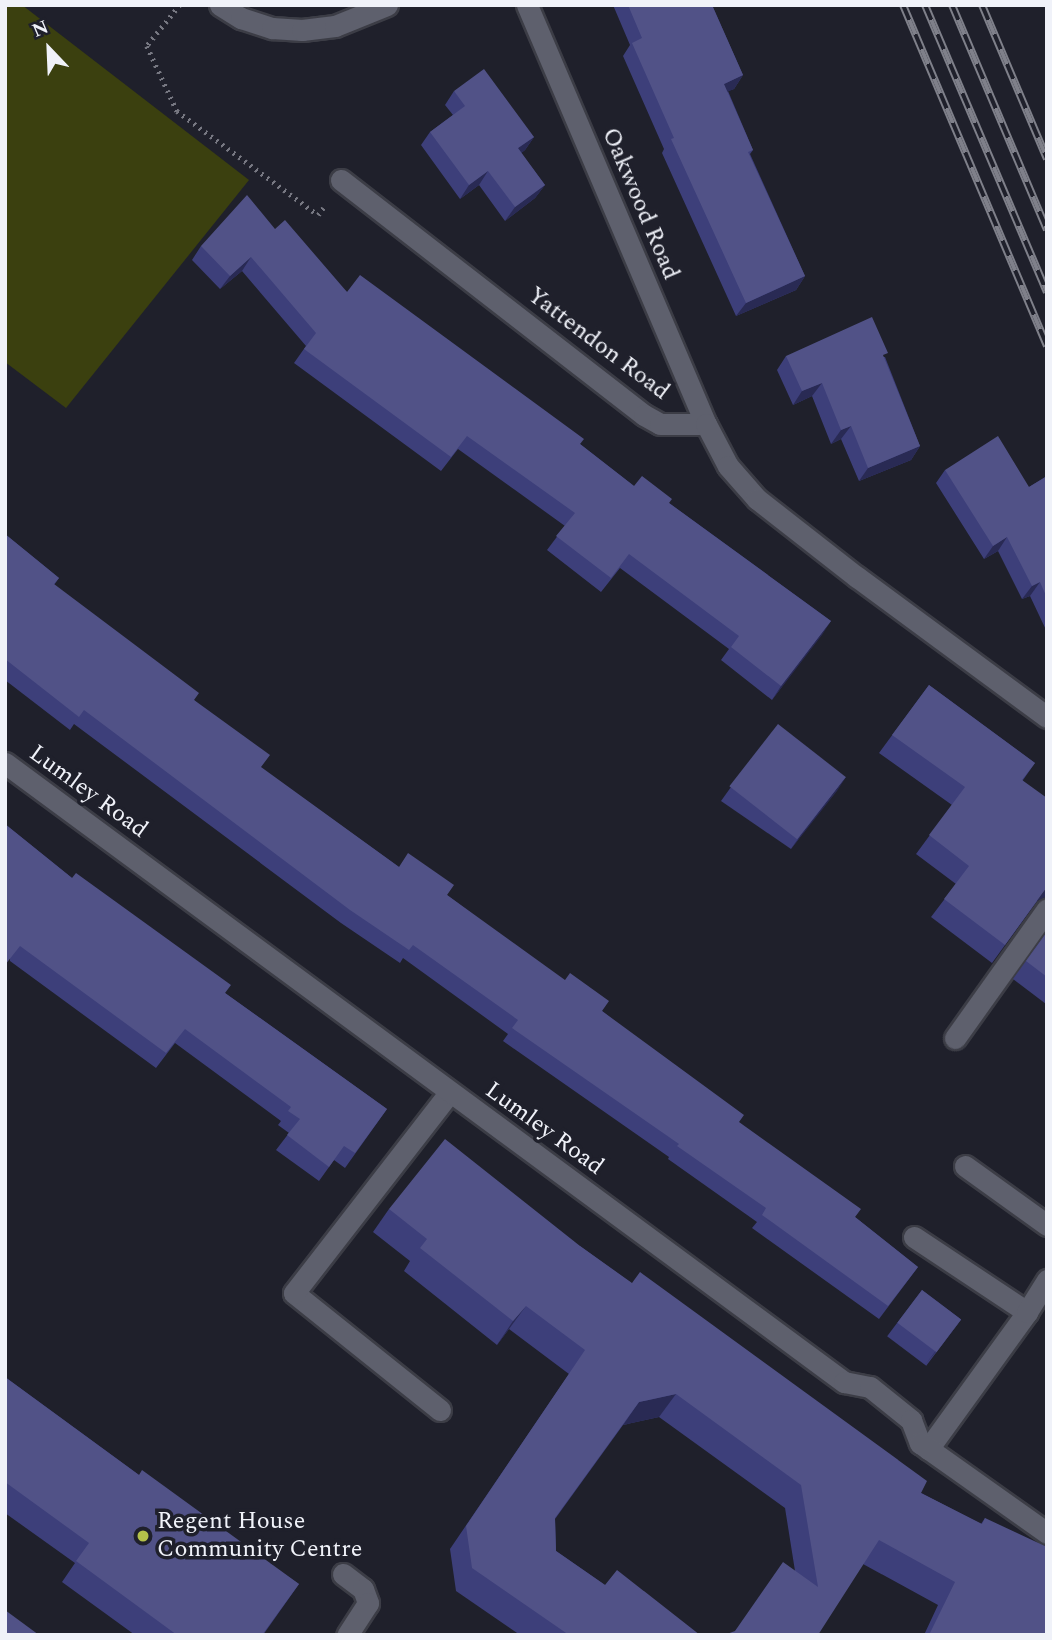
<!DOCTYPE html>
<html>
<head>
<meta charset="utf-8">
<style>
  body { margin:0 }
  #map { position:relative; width:1052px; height:1640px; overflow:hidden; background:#1f202b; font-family:Spectral,serif }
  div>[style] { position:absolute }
  .green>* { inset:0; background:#3b400f }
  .path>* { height:4.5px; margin-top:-2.25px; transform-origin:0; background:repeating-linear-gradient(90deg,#777882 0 2px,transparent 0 7px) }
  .roads { filter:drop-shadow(2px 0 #3c3d46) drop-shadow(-2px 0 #3c3d46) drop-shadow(0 2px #3c3d46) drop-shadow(0 -2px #3c3d46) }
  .service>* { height:21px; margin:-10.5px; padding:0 10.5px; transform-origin:10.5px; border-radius:10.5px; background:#5e606d }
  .minor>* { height:21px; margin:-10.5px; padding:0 10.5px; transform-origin:10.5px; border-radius:10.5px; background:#5e606d }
  .rail>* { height:8px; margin-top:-4px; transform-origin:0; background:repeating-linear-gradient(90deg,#1f202b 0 16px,#7f808a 0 32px); box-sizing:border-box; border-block:2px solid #7f808a }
  .wall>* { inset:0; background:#3d3f7a; transform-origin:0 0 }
  .shaded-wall>* { inset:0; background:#292a54 }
  .building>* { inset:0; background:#515287; transform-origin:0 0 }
  .dots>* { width:19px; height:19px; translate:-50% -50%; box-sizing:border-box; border:4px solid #1f202b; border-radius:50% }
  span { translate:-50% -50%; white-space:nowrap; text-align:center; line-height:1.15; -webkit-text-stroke:7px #1f202b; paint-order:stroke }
  .street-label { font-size:24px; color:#f0f2f9 }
  .poi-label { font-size:24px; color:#f0f2f9 }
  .left { translate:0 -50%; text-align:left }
  .frame { position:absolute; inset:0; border:7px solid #f0f2f9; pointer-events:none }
  .north { position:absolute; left:14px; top:14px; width:70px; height:70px; -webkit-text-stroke:5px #1f202b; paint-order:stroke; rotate:337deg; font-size:19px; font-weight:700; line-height:28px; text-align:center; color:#f0f2f9 }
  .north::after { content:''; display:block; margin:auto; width:24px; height:32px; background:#f0f2f9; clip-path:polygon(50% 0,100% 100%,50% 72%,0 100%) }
</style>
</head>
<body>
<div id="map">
  <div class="green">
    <i style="clip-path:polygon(5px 5px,22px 5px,249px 180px,66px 408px,5px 362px)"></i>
  </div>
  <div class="path">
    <i style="left:180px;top:5px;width:53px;rotate:128.8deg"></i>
    <i style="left:147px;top:46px;width:72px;rotate:65.2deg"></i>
    <i style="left:177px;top:111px;width:175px;rotate:36.4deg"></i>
    <i style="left:318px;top:215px;width:9px;rotate:-54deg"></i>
  </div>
  <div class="roads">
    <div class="service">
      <i style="left:955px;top:1038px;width:158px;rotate:-54.5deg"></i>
      <i style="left:965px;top:1166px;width:101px;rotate:35.7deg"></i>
      <i style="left:914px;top:1237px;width:136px;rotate:33.6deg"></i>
      <i style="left:440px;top:1410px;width:187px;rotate:-141.3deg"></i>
      <i style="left:294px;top:1293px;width:254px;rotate:-52.2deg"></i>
      <i style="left:928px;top:1449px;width:169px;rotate:-54.1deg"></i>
      <i style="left:1027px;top:1312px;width:38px;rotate:-58deg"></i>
      <i style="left:343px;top:1574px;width:25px;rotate:37deg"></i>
      <i style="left:363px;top:1589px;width:15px;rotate:70deg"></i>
      <i style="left:368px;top:1603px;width:38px;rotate:123deg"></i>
    </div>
    <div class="minor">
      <i style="left:220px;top:5px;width:25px;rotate:32deg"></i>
      <i style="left:241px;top:18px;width:33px;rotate:18deg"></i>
      <i style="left:272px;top:28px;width:30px;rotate:4deg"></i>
      <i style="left:302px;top:30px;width:33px;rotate:-7deg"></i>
      <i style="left:335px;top:26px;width:56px;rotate:-22deg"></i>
      <i style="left:527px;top:5px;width:456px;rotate:66.9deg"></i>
      <i style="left:341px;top:180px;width:383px;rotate:37.8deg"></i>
      <i style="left:644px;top:415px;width:18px;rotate:29deg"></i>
      <i style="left:660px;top:424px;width:46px"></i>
      <i style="left:706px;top:424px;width:47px;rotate:62.4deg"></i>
      <i style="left:728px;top:466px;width:44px;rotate:48.7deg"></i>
      <i style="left:757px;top:499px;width:127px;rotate:38deg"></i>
      <i style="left:857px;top:577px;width:236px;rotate:36.4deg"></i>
      <i style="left:5px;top:763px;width:1043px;rotate:36.42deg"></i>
      <i style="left:844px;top:1382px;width:26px;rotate:11deg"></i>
      <i style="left:870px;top:1387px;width:53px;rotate:38.8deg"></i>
      <i style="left:911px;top:1420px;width:25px;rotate:69deg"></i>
      <i style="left:920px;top:1443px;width:156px;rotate:35.3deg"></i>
    </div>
  </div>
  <div class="rail">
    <i style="left:903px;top:5px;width:370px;rotate:67.1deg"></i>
    <i style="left:925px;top:5px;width:312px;rotate:67deg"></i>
    <i style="left:952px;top:5px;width:244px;rotate:67.1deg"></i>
    <i style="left:982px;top:5px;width:167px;rotate:67.1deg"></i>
  </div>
  <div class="wall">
    <i style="clip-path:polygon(613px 5px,712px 5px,743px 75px,734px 89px,728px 91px,753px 150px,750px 154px,805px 276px,796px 290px,736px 316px,662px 153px,664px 149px,623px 56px,630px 45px)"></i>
    <i style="clip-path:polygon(454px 91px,534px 137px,525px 150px,521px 153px,545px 185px,535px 198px,505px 221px,479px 185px,460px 199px,421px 145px,430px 132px,453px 115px,445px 105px)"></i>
    <i style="clip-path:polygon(275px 229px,347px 292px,580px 444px,634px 486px,669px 503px,831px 621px,772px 700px,721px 660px,729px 649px,620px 568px,601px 592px,547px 550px,565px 526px,458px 449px,441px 471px,294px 363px,306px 346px,242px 271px,220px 289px,192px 260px,201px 246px)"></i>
    <i style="clip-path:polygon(786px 356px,885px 357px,920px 446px,911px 460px,859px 481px,841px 439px,831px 444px,812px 396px,793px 405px,777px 370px)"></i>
    <i style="clip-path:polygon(945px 470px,1029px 487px,1047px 476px,1047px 632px,1030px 596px,1022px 599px,998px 551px,984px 559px,936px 483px)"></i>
    <i style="clip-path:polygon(5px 534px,59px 578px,54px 585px,194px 700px,261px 768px,399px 867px,447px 895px,602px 1011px,855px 1217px,918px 1267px,879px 1319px,752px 1228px,757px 1222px,668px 1159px,669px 1157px,503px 1041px,508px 1034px,403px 958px,400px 963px,341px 923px,74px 724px,70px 730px,5px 680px)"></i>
    <i style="clip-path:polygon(929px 685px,1035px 763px,1023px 780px,1037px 901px,992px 963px,931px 917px,956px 884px,916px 854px,952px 805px,879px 753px)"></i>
    <i style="clip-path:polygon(846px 777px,791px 849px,721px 801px,731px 787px)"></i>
    <i style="clip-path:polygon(5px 824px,72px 878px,225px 993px,387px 1109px,345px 1168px,334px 1160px,319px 1181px,276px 1150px,289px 1133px,278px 1125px,281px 1121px,175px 1043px,156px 1068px,10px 961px)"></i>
    <i style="clip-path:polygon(1047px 932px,1047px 1003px,1046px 1004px,1013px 979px)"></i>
    <i style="clip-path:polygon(389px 1209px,580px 1246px,921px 1493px,981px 1524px,985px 1518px,1047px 1635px,924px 1635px,938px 1605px,863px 1564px,735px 1631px,795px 1571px,785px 1508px,659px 1417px,623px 1425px,555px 1519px,556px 1551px,605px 1585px,700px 1635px,520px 1635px,456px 1591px,450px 1549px,569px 1374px,509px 1329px,497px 1345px,404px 1271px,410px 1261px,373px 1232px)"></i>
    <i style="left:922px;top:1290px;width:49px;height:58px;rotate:37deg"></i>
    <i style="clip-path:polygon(5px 1377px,139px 1475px,299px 1584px,263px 1635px,135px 1635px,62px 1582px,75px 1563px,5px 1513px)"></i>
  </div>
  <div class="shaded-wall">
    <i style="clip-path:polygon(743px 75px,734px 89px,715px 97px,724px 84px)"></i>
    <i style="clip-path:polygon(534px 137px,525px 150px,509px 162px,518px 148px)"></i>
    <i style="clip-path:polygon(488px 171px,479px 185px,460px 199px,469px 185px)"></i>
    <i style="clip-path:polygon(545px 185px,535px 198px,505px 221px,515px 207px)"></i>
    <i style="clip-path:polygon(251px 257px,242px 271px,220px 289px,230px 276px)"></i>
    <i style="clip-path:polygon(805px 276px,796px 290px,736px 316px,746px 303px)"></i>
    <i style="clip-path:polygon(822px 383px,812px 396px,793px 405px,802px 391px)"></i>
    <i style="clip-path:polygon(851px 426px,841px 439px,831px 444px,841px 430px)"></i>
    <i style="clip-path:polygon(920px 446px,911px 460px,859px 481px,868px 468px)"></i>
    <i style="clip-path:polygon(1007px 537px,998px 551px,984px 559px,993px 546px)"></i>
    <i style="clip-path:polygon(1040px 582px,1030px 596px,1022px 599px,1032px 586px)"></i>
    <i style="clip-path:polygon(831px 621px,822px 635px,772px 700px,781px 686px)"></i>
    <i style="clip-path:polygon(846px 777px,837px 791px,791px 849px,800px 836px)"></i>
    <i style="clip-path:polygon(1047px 887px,1047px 896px,1037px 901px,992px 963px)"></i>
    <i style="clip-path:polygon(526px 1306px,509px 1329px,497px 1345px,513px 1321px)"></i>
    <i style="clip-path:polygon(961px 1319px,951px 1333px,925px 1365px,935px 1352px)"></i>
    <i style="clip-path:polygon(676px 1394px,659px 1417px,623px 1425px,639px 1402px)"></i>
  </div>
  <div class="building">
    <i style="clip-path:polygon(628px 5px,712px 5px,743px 75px,724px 84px,753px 150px,748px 152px,805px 276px,746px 303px,671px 139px,674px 138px,632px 43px,642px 38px)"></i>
    <i style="clip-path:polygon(484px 69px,534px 137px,518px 148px,545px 185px,515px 207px,488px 171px,469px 185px,430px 132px,465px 106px,454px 91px)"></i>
    <i style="clip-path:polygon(247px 195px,275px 229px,285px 220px,347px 292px,360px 275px,584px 439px,580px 444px,634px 486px,642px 476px,672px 499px,669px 503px,831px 621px,781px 686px,731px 647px,739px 636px,629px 554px,611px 578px,556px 536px,575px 513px,467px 436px,451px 457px,304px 349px,316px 333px,251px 257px,230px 276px,201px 246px)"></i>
    <i style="clip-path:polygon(872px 317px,888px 353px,883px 355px,920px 446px,868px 468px,851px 426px,841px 430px,822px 383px,802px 391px,786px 356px)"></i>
    <i style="clip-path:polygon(998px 436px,1029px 487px,1047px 476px,1047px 598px,1040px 582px,1032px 586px,1007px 537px,993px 546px,945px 470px)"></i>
    <i style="clip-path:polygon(5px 534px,59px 578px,54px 584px,199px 693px,194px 700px,270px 755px,261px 767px,399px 867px,408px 853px,454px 885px,447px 895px,565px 980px,570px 973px,609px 1001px,602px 1011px,744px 1115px,739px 1122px,861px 1209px,855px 1217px,918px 1267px,888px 1306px,762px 1215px,766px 1208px,677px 1146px,679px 1144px,512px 1028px,518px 1020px,413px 945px,409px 950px,350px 910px,84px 710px,79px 717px,5px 659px)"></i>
    <i style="clip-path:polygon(929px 685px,1035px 763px,1022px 780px,1047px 798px,1047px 887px,1005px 945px,944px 899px,969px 866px,929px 835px,965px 787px,892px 735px)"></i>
    <i style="left:778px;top:724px;width:86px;height:79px;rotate:38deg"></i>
    <i style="clip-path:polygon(5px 824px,72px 878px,76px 873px,231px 985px,225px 993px,387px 1109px,355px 1153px,344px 1146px,329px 1167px,287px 1135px,300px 1119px,288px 1111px,291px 1107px,185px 1029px,166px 1053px,20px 946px,5px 965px)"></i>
    <i style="clip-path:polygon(1047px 932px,1047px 977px,1026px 961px)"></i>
    <i style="clip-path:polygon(445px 1139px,580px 1246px,632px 1283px,640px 1272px,927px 1481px,921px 1493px,982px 1524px,985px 1518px,1047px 1547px,1047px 1635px,929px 1635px,955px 1582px,879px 1540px,818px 1635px,724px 1635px,735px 1631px,783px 1562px,818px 1587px,801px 1485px,676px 1394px,639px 1402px,555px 1518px,556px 1551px,605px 1585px,617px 1570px,700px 1635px,569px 1635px,472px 1568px,466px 1526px,585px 1350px,526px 1306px,513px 1321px,420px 1248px,427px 1239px,389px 1209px)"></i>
    <i style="left:922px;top:1290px;width:49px;height:41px;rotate:37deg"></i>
    <i style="clip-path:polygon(5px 1377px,139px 1475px,142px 1470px,299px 1584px,262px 1635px,177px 1635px,76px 1561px,89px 1543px,5px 1482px)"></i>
    <i style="clip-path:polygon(5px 1610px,39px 1635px,5px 1635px)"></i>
  </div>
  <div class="dots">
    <i style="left:143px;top:1536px;background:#b5c24a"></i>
  </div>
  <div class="street-label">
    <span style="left:640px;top:204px;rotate:67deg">Oakwood Road</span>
    <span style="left:598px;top:344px;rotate:37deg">Yattendon Road</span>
    <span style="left:88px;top:792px;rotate:36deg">Lumley Road</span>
    <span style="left:544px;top:1129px;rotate:36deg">Lumley Road</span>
  </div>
  <div class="poi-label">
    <span class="left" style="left:157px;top:1536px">Regent House<br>Community Centre</span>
  </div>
  <div class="frame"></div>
  <div class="north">N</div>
</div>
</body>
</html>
